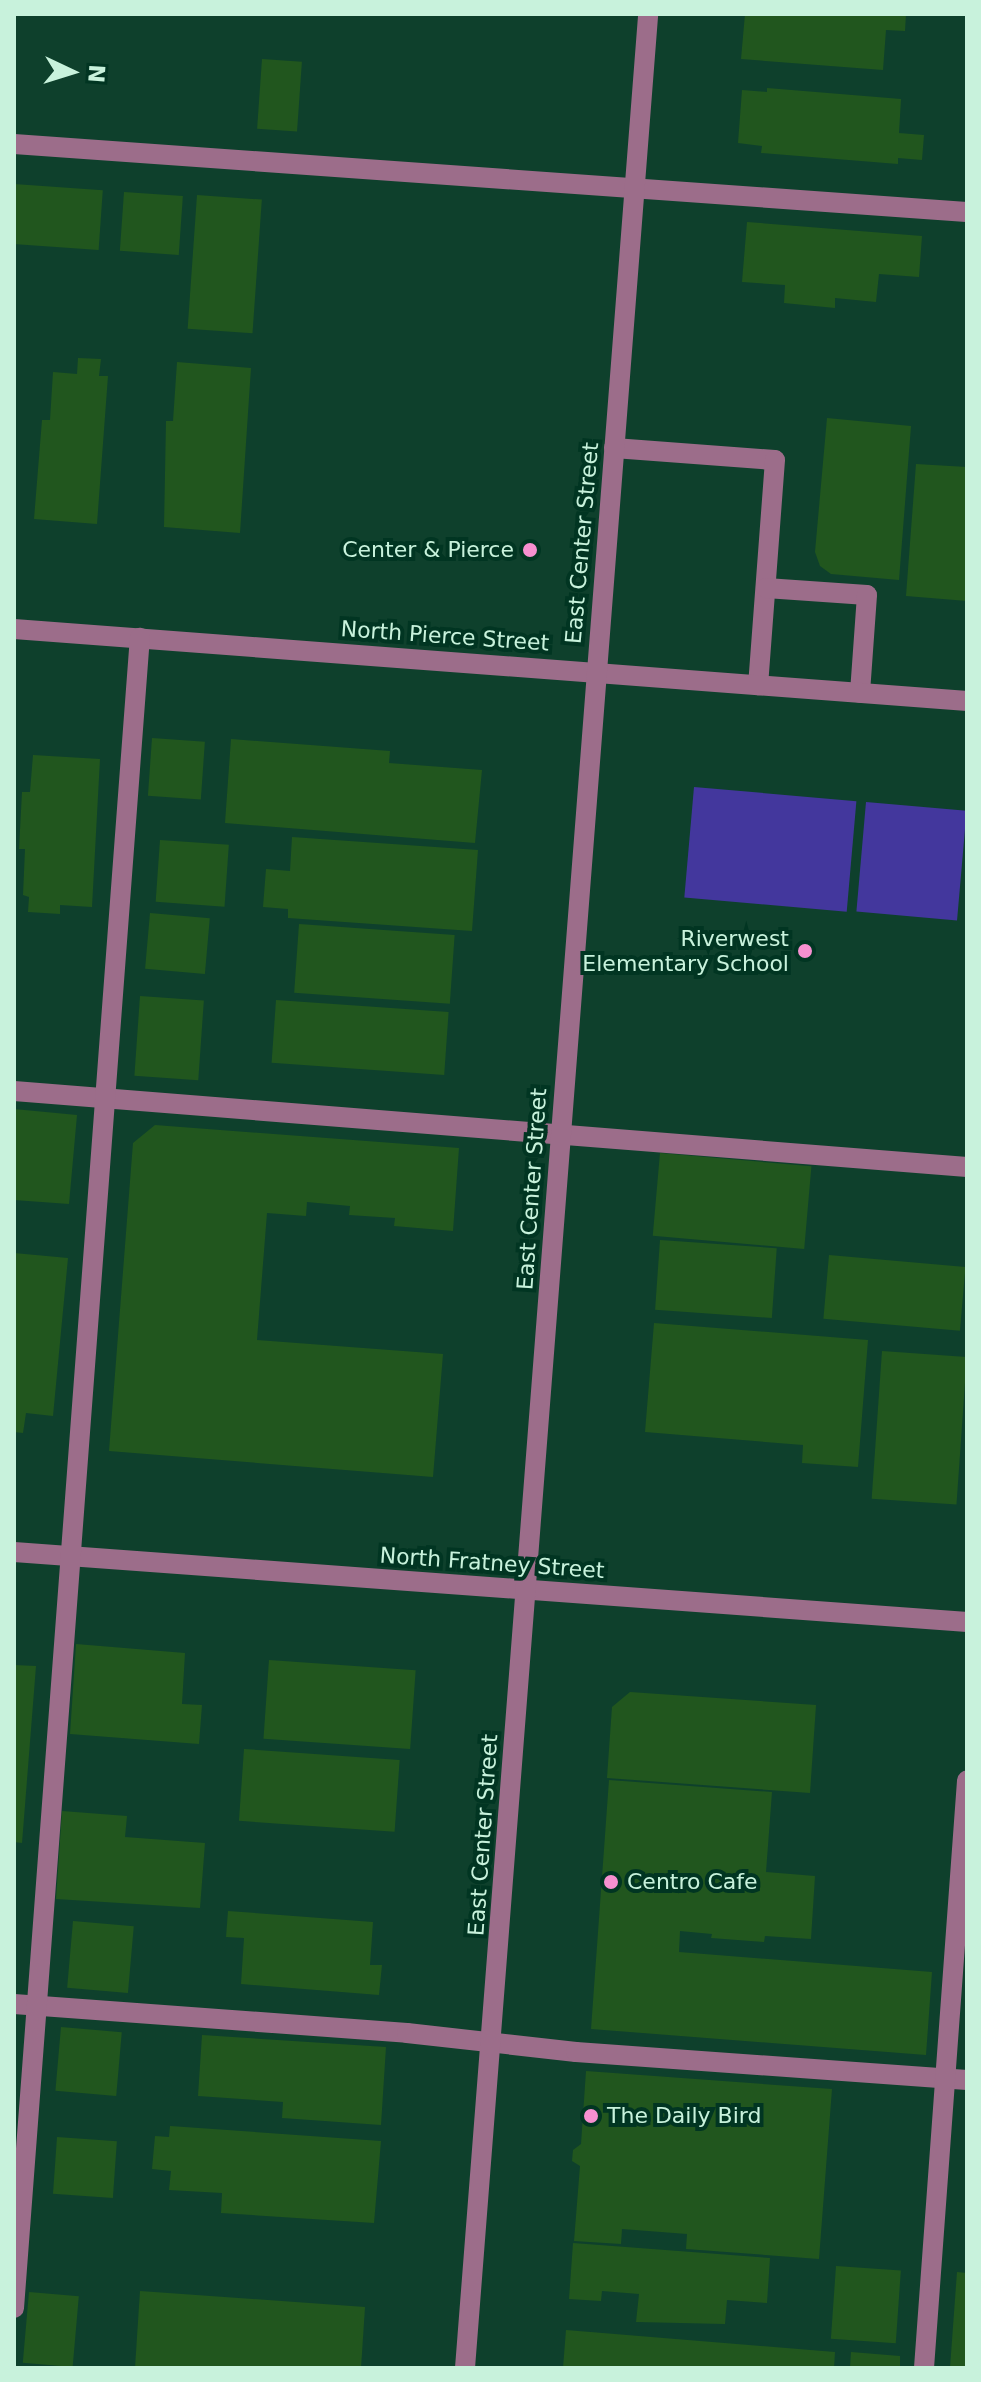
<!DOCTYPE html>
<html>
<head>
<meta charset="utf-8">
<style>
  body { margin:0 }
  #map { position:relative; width:981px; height:2382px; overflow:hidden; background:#0e402c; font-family:"DejaVu Sans",sans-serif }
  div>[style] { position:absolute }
  .green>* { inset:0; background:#43379d; transform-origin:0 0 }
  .building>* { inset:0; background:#21561e; transform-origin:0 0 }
  .minor>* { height:20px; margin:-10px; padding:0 10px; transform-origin:10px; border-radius:10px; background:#9c6d8a }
  .dots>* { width:22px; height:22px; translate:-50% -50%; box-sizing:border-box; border:4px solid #013522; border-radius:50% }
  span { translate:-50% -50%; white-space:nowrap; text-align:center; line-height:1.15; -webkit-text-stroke:8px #013522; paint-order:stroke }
  .street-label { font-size:22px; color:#c8f2dc }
  .poi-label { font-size:22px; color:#c8f2dc }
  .right { translate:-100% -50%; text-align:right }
  .left { translate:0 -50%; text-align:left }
  .frame { position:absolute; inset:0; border:16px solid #c8f2dc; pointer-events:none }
  .north { position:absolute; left:32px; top:32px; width:80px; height:80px; -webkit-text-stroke:6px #013522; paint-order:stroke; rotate:94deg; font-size:22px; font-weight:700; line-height:32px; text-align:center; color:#c8f2dc }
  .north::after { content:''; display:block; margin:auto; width:28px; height:36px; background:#c8f2dc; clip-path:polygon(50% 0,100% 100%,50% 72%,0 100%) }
</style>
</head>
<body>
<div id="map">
  <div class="green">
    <i style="left:694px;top:787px;width:163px;height:111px;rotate:5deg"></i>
    <i style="left:866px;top:802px;width:101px;height:110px;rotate:5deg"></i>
  </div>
  <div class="building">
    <i style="clip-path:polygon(745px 14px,906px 14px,905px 31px,886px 30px,883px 70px,741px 59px)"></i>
    <i style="left:262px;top:59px;width:40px;height:70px;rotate:4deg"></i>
    <i style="clip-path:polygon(767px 88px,901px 99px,899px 133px,924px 135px,922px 160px,898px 158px,898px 164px,761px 153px,762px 146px,738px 143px,742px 90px,767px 92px)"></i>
    <i style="left:14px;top:184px;width:89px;height:60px;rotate:4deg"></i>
    <i style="left:124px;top:192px;width:59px;height:59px;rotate:4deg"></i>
    <i style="left:197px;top:195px;width:65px;height:134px;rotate:4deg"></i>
    <i style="clip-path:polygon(747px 222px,922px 236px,919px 277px,879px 274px,876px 302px,835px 298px,835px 308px,784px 303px,785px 285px,742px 282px)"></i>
    <i style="clip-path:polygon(78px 358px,101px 359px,99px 376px,108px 376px,97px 524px,34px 519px,42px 420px,50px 420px,53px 372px,77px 374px)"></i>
    <i style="clip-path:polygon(177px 362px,251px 368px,240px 533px,164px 527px,166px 421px,173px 421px)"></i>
    <i style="clip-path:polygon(827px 418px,911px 426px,899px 580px,831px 574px,820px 566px,815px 552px)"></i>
    <i style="clip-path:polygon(916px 464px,967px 467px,967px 601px,906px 596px)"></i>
    <i style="left:152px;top:738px;width:53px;height:58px;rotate:4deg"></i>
    <i style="clip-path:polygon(231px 739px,390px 751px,389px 763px,482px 770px,475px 843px,225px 823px)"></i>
    <i style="clip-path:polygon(33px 755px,100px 759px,92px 907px,60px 905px,60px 914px,28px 912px,29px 897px,23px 895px,25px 849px,19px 849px,22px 792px,30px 792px)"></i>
    <i style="clip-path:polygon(292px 837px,478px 850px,472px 931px,288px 918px,288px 909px,263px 907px,266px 869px,290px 871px)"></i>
    <i style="left:160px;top:840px;width:69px;height:62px;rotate:4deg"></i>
    <i style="left:150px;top:913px;width:60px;height:56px;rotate:5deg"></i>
    <i style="left:299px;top:924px;width:156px;height:69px;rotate:4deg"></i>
    <i style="left:140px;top:996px;width:64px;height:80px;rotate:4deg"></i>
    <i style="left:276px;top:1000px;width:173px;height:63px;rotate:4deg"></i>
    <i style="clip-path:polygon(14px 1109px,77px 1115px,69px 1204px,14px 1200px)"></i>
    <i style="clip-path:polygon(155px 1125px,459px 1148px,453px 1231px,394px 1226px,395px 1218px,349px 1215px,350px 1206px,307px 1202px,306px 1216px,267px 1213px,257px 1340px,443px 1354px,433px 1477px,109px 1451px,133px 1143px)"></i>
    <i style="left:660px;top:1153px;width:152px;height:83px;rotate:5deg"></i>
    <i style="left:660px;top:1240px;width:117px;height:70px;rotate:4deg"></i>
    <i style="clip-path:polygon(14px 1253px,68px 1258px,53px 1416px,26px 1413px,23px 1433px,14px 1432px)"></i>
    <i style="left:829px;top:1255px;width:137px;height:64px;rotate:5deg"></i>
    <i style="clip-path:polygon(654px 1323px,868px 1340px,858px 1467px,802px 1463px,803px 1445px,645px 1432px)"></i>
    <i style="left:882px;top:1351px;width:85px;height:148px;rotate:4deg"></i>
    <i style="clip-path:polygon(76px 1644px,185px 1653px,182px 1704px,202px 1705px,199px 1744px,70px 1734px)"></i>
    <i style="left:269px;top:1660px;width:147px;height:79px;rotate:4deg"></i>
    <i style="clip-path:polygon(14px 1665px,36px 1666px,22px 1843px,14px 1842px)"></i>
    <i style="clip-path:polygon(630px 1692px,816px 1705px,810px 1793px,607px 1778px,612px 1707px)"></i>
    <i style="left:244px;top:1749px;width:156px;height:72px;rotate:4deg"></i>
    <i style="clip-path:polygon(609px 1780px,772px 1792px,766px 1872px,815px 1876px,811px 1939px,765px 1936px,764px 1942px,711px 1938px,712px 1934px,680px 1931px,679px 1952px,932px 1972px,926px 2055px,591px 2029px)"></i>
    <i style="clip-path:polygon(62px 1811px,127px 1816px,125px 1837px,205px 1843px,200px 1908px,56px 1899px)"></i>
    <i style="clip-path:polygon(228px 1911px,373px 1922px,370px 1965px,382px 1965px,379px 1995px,241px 1984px,244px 1938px,226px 1937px)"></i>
    <i style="left:73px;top:1921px;width:61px;height:67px;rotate:5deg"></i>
    <i style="left:61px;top:2027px;width:61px;height:64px;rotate:5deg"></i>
    <i style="clip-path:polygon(202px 2035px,386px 2047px,381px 2125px,282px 2118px,283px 2102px,198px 2096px)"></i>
    <i style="clip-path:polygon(586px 2071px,832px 2089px,819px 2259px,686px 2249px,687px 2234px,622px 2229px,621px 2244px,574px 2241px,580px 2166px,572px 2161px,573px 2150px,581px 2144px)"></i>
    <i style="clip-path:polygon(170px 2126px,381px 2141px,374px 2223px,221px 2213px,222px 2193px,169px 2190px,171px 2171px,152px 2169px,155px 2136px,169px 2137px)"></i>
    <i style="left:57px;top:2137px;width:60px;height:57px;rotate:4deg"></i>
    <i style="clip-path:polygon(573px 2243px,770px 2258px,767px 2303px,727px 2300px,725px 2324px,636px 2322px,639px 2294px,602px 2291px,601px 2301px,569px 2299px)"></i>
    <i style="left:836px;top:2266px;width:65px;height:73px;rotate:4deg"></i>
    <i style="clip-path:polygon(957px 2272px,967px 2273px,967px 2368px,950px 2368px)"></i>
    <i style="clip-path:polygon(140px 2291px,365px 2307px,361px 2368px,135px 2368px)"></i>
    <i style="left:29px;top:2292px;width:50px;height:71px;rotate:5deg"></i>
    <i style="clip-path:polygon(566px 2330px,835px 2352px,834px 2368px,563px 2368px)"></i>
    <i style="clip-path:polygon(851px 2352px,900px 2356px,900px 2368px,850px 2368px)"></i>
  </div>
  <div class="minor">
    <i style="left:14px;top:144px;width:955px;rotate:4.08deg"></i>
    <i style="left:614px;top:448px;width:161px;rotate:4.3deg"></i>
    <i style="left:775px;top:460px;width:226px;rotate:94.3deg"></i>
    <i style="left:766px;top:588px;width:101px;rotate:4deg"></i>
    <i style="left:867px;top:595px;width:98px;rotate:94.1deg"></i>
    <i style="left:14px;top:629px;width:956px;rotate:4.32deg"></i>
    <i style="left:14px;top:1091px;width:956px;rotate:4.56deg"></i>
    <i style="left:14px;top:1552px;width:956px;rotate:4.2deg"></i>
    <i style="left:14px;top:2004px;width:394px;rotate:4.2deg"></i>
    <i style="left:407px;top:2033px;width:170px;rotate:6.4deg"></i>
    <i style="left:576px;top:2052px;width:392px;rotate:4.1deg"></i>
    <i style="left:14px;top:2308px;width:1675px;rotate:-85.69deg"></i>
    <i style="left:465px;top:2368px;width:2361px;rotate:-85.55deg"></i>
    <i style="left:924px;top:2368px;width:589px;rotate:-85.81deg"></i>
  </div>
  <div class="dots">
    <i style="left:530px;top:550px;background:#f690d0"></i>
    <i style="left:805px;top:951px;background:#f690d0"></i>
    <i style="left:611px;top:1882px;background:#f690d0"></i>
    <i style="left:591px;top:2116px;background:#f690d0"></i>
  </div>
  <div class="street-label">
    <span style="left:582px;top:543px;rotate:-85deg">East Center Street</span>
    <span style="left:445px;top:636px;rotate:4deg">North Pierce Street</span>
    <span style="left:532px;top:1189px;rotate:-86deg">East Center Street</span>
    <span style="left:492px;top:1563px;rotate:4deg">North Fratney Street</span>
    <span style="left:483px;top:1835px;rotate:-86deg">East Center Street</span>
  </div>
  <div class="poi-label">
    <span class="right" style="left:514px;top:550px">Center &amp; Pierce</span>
    <span class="right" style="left:789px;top:951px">Riverwest<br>Elementary School</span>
    <span class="left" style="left:627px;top:1882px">Centro Cafe</span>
    <span class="left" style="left:607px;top:2116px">The Daily Bird</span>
  </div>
  <div class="frame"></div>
  <div class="north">N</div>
</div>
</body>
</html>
